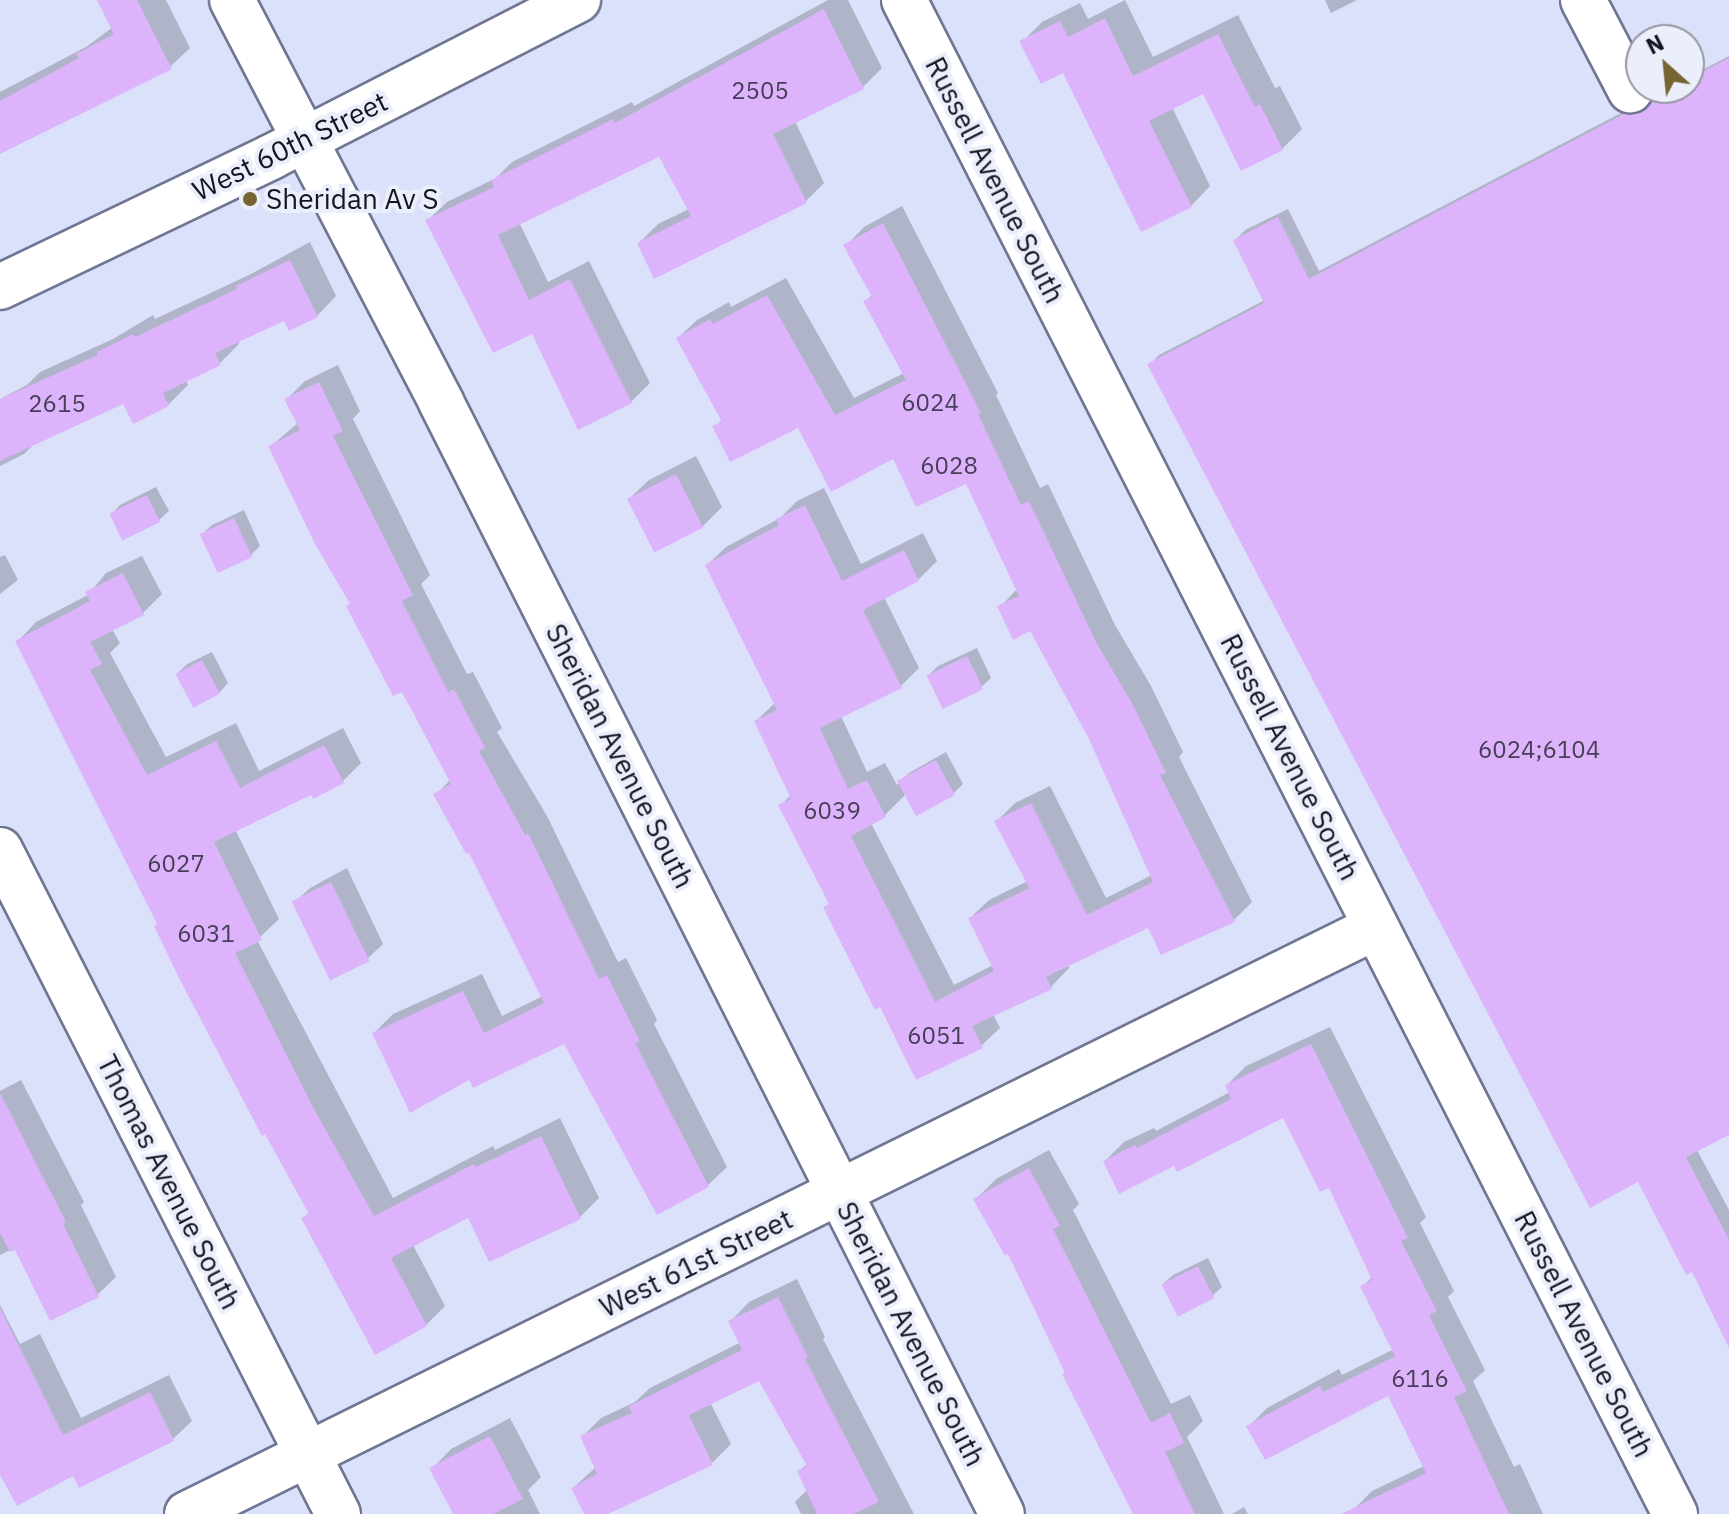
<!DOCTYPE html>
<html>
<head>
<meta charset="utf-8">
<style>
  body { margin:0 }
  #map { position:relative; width:1729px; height:1514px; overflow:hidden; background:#dbe1fa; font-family:"IBM Plex Sans",sans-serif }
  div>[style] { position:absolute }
  .shadow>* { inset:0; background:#0003 }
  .building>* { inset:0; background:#ddb4fb; transform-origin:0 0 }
  .roads { filter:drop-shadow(2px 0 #707692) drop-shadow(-2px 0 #707692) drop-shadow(0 2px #707692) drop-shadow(0 -2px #707692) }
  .minor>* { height:44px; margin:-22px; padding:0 22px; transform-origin:22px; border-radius:22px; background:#fff }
  .dots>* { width:22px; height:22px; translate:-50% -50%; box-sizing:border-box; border:4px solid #ebeefb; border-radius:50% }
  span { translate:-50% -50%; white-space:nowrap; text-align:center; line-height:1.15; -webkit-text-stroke:8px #ebeefb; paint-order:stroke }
  .number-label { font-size:24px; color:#463d57 }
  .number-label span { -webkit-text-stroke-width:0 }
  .street-label { font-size:28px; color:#131520 }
  .poi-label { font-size:28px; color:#131520 }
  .left { translate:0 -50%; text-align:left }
  .north { position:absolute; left:1625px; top:24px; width:80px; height:80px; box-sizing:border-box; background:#ebeefb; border:2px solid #9597a3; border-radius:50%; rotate:333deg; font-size:22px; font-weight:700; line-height:32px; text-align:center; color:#131520 }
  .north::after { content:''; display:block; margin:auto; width:28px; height:36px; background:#776433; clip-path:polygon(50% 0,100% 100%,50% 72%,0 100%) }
</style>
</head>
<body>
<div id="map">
  <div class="shadow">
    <i style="clip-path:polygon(100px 0,166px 0,190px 48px,170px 67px,0 151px,0 92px,86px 47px,113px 27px)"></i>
    <i style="clip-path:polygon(828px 0,848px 0,882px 68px,863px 87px,795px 121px,824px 183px,805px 202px,639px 243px,658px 224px,689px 209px,660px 154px,519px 222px,548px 282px,589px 261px,650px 383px,631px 402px,533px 332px,428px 220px,447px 202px,496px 178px,512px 162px,632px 102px,634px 106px)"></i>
    <i style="clip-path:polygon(1125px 0,1153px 57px,1238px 15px,1275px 88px,1280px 86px,1302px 129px,1282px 149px,1204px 92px,1172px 107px,1210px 186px,1191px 206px,1064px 70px,1022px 42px,1042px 22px,1080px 3px,1088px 19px)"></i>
    <i style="clip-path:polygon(1325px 0,1357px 0,1331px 13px)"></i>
    <i style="clip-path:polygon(1729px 56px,1729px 1132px,1697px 1150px,1729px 1210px,1729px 1343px,1693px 1269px,1150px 365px,1159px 355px,1265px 300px,1236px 240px,1245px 230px,1288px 209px,1319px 271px,1636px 105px,1652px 103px,1667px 88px,1689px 88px,1689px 77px)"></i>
    <i style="clip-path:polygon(902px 206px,998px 393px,996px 395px,1040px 488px,1048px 484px,1115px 625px,1151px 686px,1183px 752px,1179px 757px,1252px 902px,1233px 921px,1149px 925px,1068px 964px,1069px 968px,1051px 987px,993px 1014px,1000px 1028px,981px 1046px,917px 1078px,780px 806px,791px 795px,756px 721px,776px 702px,707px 565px,726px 547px,780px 518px,797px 501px,824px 488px,861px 564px,923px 533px,937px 561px,918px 580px,884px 597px,919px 668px,901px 686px,841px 716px,867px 772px,885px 763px,897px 785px,909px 773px,946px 752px,963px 784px,954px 793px,906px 794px,885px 815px,871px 823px,954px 985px,993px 965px,970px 918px,989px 900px,1028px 881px,997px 821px,1015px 803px,1050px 786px,1106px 898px,1152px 875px,1090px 738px,1031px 628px,1000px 607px,1018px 588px,967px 482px,799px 426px,715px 427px,723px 419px,678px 338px,697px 320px,729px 302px,731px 307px,786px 278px,854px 398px,904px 373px,865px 302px,873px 294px,846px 246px,864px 227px)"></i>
    <i style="clip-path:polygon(310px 242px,336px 296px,317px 316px,285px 319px,238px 340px,239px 344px,220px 363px,186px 380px,188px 385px,168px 405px,124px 401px,36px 442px,24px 454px,0 466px,0 399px,27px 385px,40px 372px,113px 339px,153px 315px,155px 319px,251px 274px)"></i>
    <i style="clip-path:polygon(338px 365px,360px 411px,353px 419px,430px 575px,421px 584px,467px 674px,473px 672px,502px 728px,497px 732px,547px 816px,618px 962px,626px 958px,657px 1020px,654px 1024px,727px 1167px,708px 1185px,565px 1041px,470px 1077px,374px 1033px,393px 1014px,482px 974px,502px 1016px,543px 996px,470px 850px,436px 795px,451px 779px,352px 603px,271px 446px,298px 423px,287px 399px,305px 381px)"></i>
    <i style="clip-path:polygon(696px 456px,722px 507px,702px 527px,629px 499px,649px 480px)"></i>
    <i style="clip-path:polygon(156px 487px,169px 511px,159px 520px,123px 539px,111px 515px,120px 505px)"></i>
    <i style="clip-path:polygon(244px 510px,260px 546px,251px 555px,202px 534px,212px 525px)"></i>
    <i style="clip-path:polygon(5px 555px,18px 580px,0 594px,0 557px)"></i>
    <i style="clip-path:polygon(142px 556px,162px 594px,143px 613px,112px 629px,120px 643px,110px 653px,166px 757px,236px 723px,259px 771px,343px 728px,361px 763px,342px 782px,312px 792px,235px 829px,279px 919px,257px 940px,393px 1198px,493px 1146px,495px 1150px,560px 1118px,599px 1198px,580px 1217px,490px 1259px,469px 1215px,413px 1245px,445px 1306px,426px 1325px,304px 1218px,310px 1212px,18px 641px,36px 622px,88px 595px,106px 573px)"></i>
    <i style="clip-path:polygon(977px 648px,991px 678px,981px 687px,928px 676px,938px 666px)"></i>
    <i style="clip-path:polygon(212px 652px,228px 683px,219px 693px,177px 674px,187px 664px)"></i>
    <i style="clip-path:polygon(347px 868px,383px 944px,367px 959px,294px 903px,310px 888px)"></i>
    <i style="clip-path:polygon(1330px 1027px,1426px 1217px,1420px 1223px,1454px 1291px,1448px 1297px,1485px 1370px,1473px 1381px,1514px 1467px,1520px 1464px,1543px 1514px,1355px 1514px,1353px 1510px,1372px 1491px,1424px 1466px,1389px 1393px,1249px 1426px,1267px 1408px,1339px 1369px,1342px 1375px,1394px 1349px,1363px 1286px,1373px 1276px,1330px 1185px,1284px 1115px,1175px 1164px,1105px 1161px,1124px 1142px,1154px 1128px,1156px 1131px,1230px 1092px,1227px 1085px,1246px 1066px)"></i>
    <i style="clip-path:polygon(21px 1080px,84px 1202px,81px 1205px,116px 1277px,97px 1295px,16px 1247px,0 1255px,0 1091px)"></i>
    <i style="clip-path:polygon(1049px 1150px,1079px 1204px,1073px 1210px,1171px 1404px,1190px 1395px,1203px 1421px,1187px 1437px,1224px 1514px,1134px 1514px,1009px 1252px,976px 1199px,996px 1179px)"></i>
    <i style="clip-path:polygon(1208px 1258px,1222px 1287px,1212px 1296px,1163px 1284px,1173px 1275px)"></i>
    <i style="clip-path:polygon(797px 1279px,825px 1337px,823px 1339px,914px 1514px,801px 1514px,795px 1502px,808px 1489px,799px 1471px,808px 1463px,760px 1378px,710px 1402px,731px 1444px,712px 1463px,604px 1514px,586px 1514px,573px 1488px,596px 1467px,582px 1437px,601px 1418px,635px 1402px,650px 1388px,741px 1342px,731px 1321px,749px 1302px)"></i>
    <i style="clip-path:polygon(0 1305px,20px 1344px,40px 1334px,81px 1418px,169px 1375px,192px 1421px,173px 1439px,80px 1485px,73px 1473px,0 1471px)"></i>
    <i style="clip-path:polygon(510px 1418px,541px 1477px,528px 1490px,540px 1514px,455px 1514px,432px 1469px,451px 1449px)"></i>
    <i style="clip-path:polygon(1244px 1507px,1248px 1514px,1232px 1514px)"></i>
  </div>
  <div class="building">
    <i style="clip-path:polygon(97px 0,137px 0,172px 69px,0 154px,0 101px,79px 58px,76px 54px,114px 34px)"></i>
    <i style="clip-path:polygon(824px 9px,864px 89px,773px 134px,807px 203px,654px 279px,637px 243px,691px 216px,659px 157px,498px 235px,529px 300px,570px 279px,632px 403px,578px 430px,532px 334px,493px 353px,425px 220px,494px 187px,491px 180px,613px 119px,615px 123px)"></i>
    <i style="clip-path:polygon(1105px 18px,1133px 76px,1218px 34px,1255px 107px,1260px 104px,1283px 150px,1241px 171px,1203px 94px,1149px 121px,1192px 207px,1141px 232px,1063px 73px,1041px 84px,1019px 41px,1060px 21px,1068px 37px)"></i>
    <i style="clip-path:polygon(1729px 58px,1729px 1135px,1686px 1157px,1729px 1240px,1729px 1348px,1692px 1272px,1686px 1275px,1638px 1182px,1590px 1208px,1147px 364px,1264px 303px,1233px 240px,1278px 217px,1309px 279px,1624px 114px,1642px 112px,1653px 98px,1673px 88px,1689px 88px,1689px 79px)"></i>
    <i style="clip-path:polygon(883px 223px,981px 413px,978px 414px,1021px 505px,1029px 501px,1097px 644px,1133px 705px,1166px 773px,1160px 775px,1235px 922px,1161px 955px,1148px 928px,1046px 977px,1052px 989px,972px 1026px,983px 1048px,916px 1080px,880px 1007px,875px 1010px,838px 937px,823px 907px,829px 904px,778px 805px,791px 799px,754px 721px,777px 710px,705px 565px,779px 525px,776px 519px,805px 505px,842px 581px,904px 550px,919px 581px,863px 610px,902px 688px,820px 728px,848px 789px,867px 780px,886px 817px,851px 836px,935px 1002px,994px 971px,968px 918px,1029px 888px,994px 821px,1031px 803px,1087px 915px,1153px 882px,1089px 739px,1030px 631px,1013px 640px,997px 606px,1019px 596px,966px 484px,916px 507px,893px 459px,831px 492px,798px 428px,730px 462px,712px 426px,722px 422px,676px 338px,710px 319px,713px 324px,767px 295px,835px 415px,906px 380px,863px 301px,872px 297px,843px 245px)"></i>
    <i style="clip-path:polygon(290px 260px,318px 317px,289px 331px,284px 321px,215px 353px,221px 365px,163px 393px,169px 406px,133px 424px,123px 404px,0 461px,0 399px,98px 355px,97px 352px,133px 334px,135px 337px,237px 289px,236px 286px)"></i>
    <i style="clip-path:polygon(319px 382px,343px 431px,333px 436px,413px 595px,402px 601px,448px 692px,454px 689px,485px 748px,479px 751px,525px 835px,528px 833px,599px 979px,607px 975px,640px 1041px,635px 1043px,709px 1187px,657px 1215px,564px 1044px,473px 1088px,469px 1080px,410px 1113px,372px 1033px,463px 991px,484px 1033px,544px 1003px,469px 853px,466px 854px,433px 794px,451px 784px,402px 692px,393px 696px,346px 606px,350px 604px,315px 544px,268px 446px,300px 430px,284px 399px)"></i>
    <i style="left:676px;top:474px;width:60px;height:55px;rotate:63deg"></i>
    <i style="left:147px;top:495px;width:30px;height:42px;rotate:64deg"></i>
    <i style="left:234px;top:518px;width:43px;height:38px;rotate:65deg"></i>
    <i style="clip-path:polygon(123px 573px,144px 615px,90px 642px,102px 664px,90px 670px,147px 775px,216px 741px,240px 788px,324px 745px,344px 783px,313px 799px,311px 795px,214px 842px,262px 940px,235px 953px,314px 1109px,374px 1216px,474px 1164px,476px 1167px,541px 1136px,581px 1219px,489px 1262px,468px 1218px,391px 1258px,427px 1326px,375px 1355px,301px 1218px,309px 1214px,265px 1134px,262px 1136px,180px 980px,154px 926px,157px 924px,15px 641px,90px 601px,85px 592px)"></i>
    <i style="left:967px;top:656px;width:37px;height:45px;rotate:64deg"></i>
    <i style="left:202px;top:660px;width:38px;height:30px;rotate:62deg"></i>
    <i style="left:936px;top:760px;width:40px;height:44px;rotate:62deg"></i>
    <i style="left:331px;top:882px;width:88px;height:44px;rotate:64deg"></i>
    <i style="clip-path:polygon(1311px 1044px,1408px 1238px,1401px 1241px,1437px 1311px,1429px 1315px,1467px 1391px,1454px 1397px,1509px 1514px,1341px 1514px,1426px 1473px,1388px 1396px,1265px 1460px,1246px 1426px,1320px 1386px,1323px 1392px,1395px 1356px,1360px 1286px,1372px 1280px,1329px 1188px,1320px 1192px,1283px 1118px,1177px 1172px,1174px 1166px,1119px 1194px,1103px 1161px,1135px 1145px,1137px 1148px,1231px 1099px,1225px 1085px)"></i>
    <i style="clip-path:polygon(0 1093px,66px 1222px,63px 1224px,99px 1297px,50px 1321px,15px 1250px,10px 1252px,0 1233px)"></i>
    <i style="clip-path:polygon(1029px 1168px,1060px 1226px,1053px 1229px,1151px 1423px,1170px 1413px,1184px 1443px,1165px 1452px,1195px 1514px,1133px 1514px,1062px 1374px,1065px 1373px,1008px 1254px,1005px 1256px,973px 1199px)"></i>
    <i style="left:1198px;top:1266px;width:36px;height:41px;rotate:63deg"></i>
    <i style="clip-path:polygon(778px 1297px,808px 1357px,805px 1359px,879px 1502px,853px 1514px,817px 1514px,797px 1471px,807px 1466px,759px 1381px,689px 1415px,713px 1465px,608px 1514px,584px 1514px,571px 1488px,597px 1474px,580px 1436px,632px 1413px,629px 1406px,742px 1350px,728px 1321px)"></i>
    <i style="clip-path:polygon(0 1308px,63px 1435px,150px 1392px,174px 1441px,79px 1488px,73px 1476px,17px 1506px,0 1475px)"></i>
    <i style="clip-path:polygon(490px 1436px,523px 1499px,493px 1514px,453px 1514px,429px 1468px)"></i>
  </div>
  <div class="roads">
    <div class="minor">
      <i style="left:232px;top:0;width:453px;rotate:62.5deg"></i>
      <i style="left:441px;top:402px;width:1245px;rotate:63.23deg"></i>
      <i style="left:904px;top:0;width:1699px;rotate:63.01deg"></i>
      <i style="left:1583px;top:0;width:102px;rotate:62.4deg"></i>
      <i style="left:0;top:287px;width:301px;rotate:-25.6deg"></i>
      <i style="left:271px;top:157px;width:345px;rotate:-27.1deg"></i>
      <i style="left:0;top:850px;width:745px;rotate:63.02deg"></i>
      <i style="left:187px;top:1514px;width:1326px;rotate:-26.28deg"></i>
    </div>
  </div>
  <div class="dots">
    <i style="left:250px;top:199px;background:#776433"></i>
  </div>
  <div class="number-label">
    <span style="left:760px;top:91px">2505</span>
    <span style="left:930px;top:403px">6024</span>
    <span style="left:57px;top:404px">2615</span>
    <span style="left:949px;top:466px">6028</span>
    <span style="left:1539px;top:750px">6024;6104</span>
    <span style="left:832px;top:811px">6039</span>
    <span style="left:176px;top:864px">6027</span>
    <span style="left:206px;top:934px">6031</span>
    <span style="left:936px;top:1036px">6051</span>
    <span style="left:1420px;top:1379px">6116</span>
  </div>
  <div class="street-label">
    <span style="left:290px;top:146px;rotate:-26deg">West 60th Street</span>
    <span style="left:995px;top:180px;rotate:63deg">Russell Avenue South</span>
    <span style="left:620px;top:756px;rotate:63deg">Sheridan Avenue South</span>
    <span style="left:1290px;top:757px;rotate:63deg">Russell Avenue South</span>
    <span style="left:169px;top:1182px;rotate:63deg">Thomas Avenue South</span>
    <span style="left:696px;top:1263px;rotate:-26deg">West 61st Street</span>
    <span style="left:911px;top:1334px;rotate:63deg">Sheridan Avenue South</span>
    <span style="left:1584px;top:1334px;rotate:63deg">Russell Avenue South</span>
  </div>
  <div class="poi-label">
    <span class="left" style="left:266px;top:199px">Sheridan Av S</span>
  </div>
  <div class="north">N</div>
</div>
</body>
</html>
